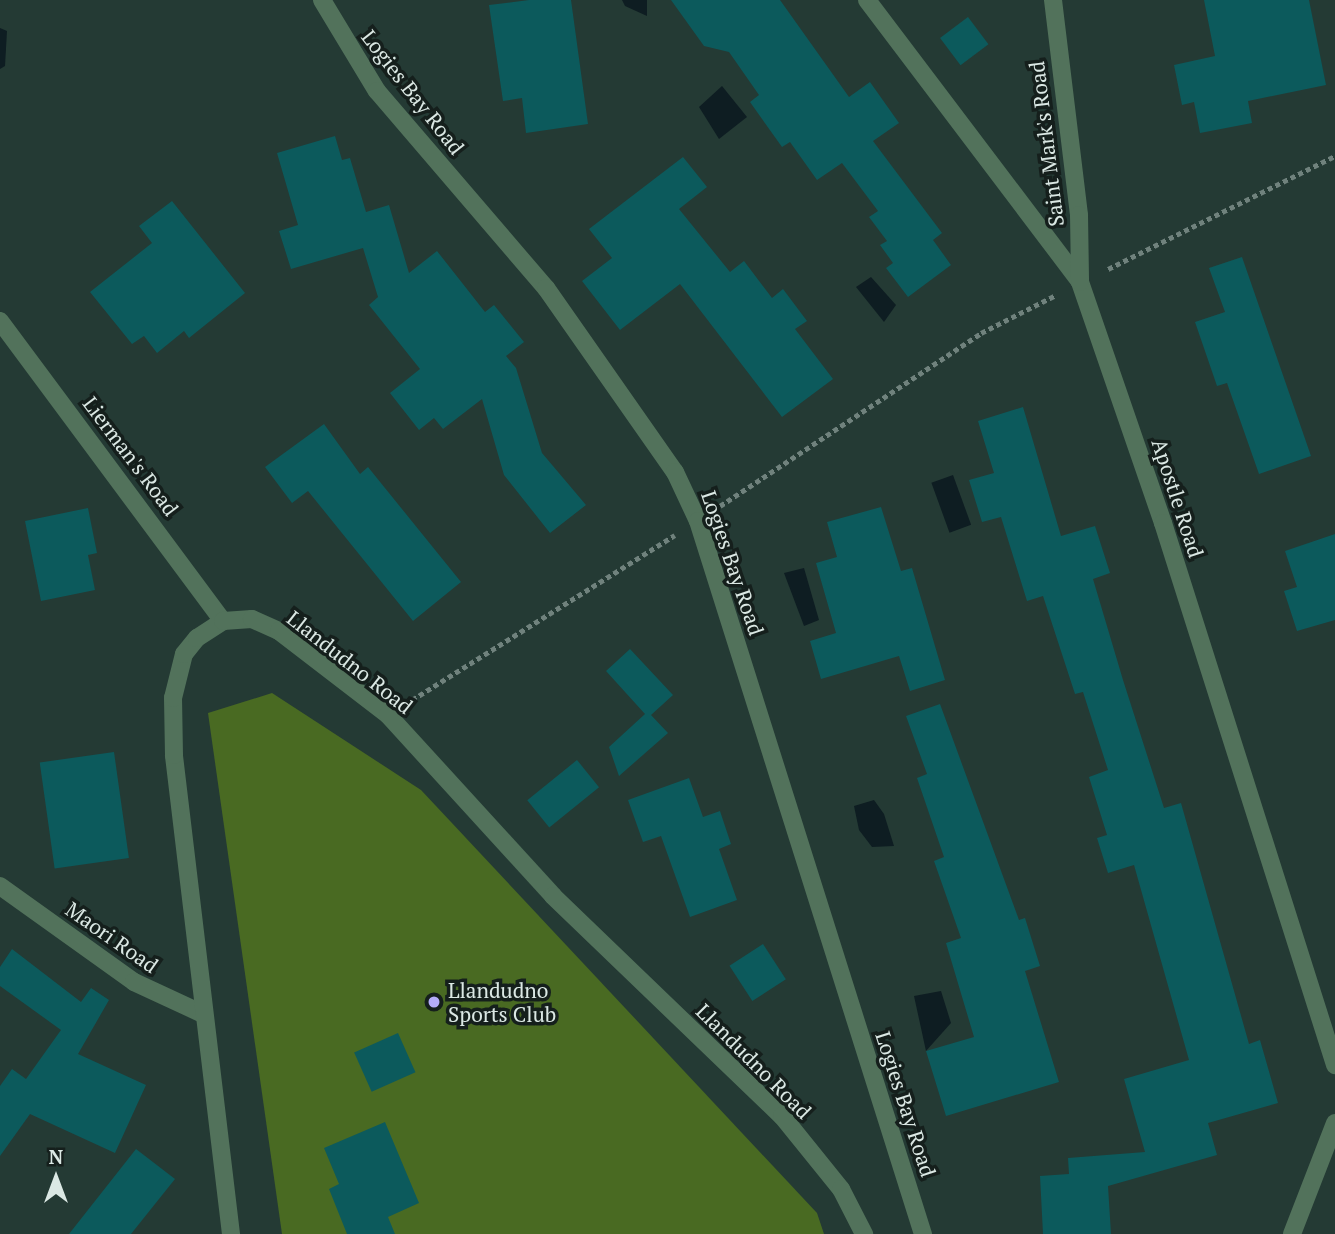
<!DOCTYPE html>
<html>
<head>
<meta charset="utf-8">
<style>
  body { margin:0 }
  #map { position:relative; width:1335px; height:1234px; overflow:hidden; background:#243a34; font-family:"PT Serif",serif }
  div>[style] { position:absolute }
  .green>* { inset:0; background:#496a22 }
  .water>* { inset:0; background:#0e1d22; transform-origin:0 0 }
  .building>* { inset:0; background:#0c5a5c; transform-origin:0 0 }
  .path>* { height:4.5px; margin-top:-2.25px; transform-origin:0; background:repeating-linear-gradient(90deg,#70827d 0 5px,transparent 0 8.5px) }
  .minor>* { height:18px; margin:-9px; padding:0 9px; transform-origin:9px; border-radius:9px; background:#52725b }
  .dots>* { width:19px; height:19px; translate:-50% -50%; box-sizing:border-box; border:4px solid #151f1c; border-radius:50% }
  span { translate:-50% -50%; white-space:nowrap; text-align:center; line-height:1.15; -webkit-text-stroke:7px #151f1c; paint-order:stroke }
  .street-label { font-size:21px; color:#dbe8e4 }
  .poi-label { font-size:21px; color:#dbe8e4 }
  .left { translate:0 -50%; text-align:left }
  .north { position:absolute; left:21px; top:1143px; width:70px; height:70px; -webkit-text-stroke:5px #151f1c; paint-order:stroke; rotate:0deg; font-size:19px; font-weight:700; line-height:28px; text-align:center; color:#dbe8e4 }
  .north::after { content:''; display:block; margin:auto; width:24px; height:32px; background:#dbe8e4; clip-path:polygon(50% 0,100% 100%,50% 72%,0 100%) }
</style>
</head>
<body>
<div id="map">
  <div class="green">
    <i style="clip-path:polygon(272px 693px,421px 790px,817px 1213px,824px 1234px,282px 1234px,208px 713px)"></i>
  </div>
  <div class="water">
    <i style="clip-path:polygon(622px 0,647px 0,647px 16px,625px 6px)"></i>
    <i style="clip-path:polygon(0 28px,7px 31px,5px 66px,0 69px)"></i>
    <i style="clip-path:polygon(722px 86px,747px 117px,719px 139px,699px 107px)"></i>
    <i style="clip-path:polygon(871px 277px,896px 305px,884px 322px,856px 287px)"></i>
    <i style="left:953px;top:475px;width:53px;height:23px;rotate:70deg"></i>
    <i style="clip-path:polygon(804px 568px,819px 620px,804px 626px,784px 573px)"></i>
    <i style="clip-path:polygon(874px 800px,884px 814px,894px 846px,872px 847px,859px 830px,854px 806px)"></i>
    <i style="clip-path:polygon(941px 991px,951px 1023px,926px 1051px,914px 996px)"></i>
  </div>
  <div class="building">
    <i style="clip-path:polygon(529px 0,571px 0,588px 124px,526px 133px,522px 98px,503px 101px,489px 5px)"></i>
    <i style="clip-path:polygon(671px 0,780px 0,849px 97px,870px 82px,899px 123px,873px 141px,942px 233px,933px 240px,951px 265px,908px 297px,886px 268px,893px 263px,880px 245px,887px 241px,869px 217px,878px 211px,842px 163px,817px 180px,790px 142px,782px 147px,750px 102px,759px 95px,729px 52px,704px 46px)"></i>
    <i style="clip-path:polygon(1204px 0,1309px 0,1326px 85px,1248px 101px,1252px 123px,1200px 133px,1194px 102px,1182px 105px,1174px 65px,1215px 56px)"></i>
    <i style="left:968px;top:17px;width:34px;height:35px;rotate:53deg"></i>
    <i style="clip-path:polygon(335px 136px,342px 160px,350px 158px,366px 212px,389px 205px,409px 273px,437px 251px,485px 312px,494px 305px,524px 342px,506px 356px,516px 368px,542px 453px,586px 505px,550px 533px,504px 475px,482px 399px,443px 429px,434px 418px,419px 430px,390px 393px,420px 369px,369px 305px,378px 297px,363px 248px,291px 269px,279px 231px,298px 225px,277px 153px)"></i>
    <i style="clip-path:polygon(683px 157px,707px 187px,679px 209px,730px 272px,744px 261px,772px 298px,783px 289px,807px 321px,795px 329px,833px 379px,782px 417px,680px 284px,620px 330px,582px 281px,612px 258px,589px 229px)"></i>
    <i style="clip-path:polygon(172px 201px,245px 293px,189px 338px,184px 331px,157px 353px,144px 336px,132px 344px,90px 292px,152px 243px,139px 226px)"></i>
    <i style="clip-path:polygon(1242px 257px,1311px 456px,1259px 474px,1227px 383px,1217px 386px,1195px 322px,1225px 312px,1209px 268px)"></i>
    <i style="clip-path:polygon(1023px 407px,1061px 536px,1095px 526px,1110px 573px,1093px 579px,1123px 680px,1164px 808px,1181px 803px,1249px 1044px,1260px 1040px,1278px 1103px,1208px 1123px,1217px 1155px,1108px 1186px,1111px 1234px,1043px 1234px,1040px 1176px,1069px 1174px,1068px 1158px,1145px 1152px,1124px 1079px,1189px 1060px,1134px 865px,1108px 873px,1097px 838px,1107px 835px,1089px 777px,1108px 770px,1083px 692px,1075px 694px,1043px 596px,1027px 601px,1001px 517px,982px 522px,969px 480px,994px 473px,978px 421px)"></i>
    <i style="clip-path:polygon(324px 424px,360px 474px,368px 467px,461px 582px,413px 621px,308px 491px,292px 503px,265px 467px)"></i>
    <i style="clip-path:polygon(881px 507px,901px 571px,912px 568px,945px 680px,910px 691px,899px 656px,821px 679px,810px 641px,836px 633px,816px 563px,837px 557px,827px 522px)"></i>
    <i style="clip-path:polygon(88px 508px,97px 553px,88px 555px,95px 590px,41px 601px,25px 521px)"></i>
    <i style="clip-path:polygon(1335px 534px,1335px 620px,1297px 631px,1284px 591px,1297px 587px,1285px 551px)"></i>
    <i style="clip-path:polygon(630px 649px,673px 695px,651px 715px,668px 733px,619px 776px,609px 747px,645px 714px,606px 671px)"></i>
    <i style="clip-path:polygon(940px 704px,1019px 920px,1025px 918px,1040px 966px,1025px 971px,1059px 1082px,946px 1116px,926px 1051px,974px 1037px,946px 943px,961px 938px,934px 861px,944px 857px,917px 778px,927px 774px,906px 716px)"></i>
    <i style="left:114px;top:752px;width:107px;height:75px;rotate:82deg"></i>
    <i style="left:577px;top:760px;width:35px;height:64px;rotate:51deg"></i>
    <i style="clip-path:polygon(689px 778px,703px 817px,720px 811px,731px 844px,719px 849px,737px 900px,690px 917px,661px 836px,643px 842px,628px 800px)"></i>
    <i style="left:763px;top:944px;width:42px;height:40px;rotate:57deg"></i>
    <i style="clip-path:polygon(12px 949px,81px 1002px,91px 988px,109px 1000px,78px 1054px,146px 1085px,115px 1153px,30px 1114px,0 1156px,0 1086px,12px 1069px,26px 1079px,61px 1030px,0 986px,0 967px)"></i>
    <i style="left:398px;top:1033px;width:43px;height:48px;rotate:66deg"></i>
    <i style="clip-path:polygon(385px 1122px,419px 1203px,388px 1217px,395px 1234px,347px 1234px,329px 1189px,339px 1184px,324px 1148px)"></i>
    <i style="clip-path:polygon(136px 1149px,175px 1179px,131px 1234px,69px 1234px)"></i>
  </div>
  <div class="path">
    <i style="left:1108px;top:269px;width:254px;rotate:-26.5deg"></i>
    <i style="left:720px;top:506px;width:313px;rotate:-33.5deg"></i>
    <i style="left:981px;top:333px;width:84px;rotate:-26.9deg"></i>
    <i style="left:412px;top:700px;width:310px;rotate:-32.1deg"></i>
  </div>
  <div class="minor">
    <i style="left:322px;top:0;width:106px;rotate:58.9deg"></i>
    <i style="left:377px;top:91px;width:260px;rotate:49.4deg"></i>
    <i style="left:546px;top:288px;width:225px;rotate:55deg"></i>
    <i style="left:675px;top:472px;width:54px;rotate:64.9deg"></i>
    <i style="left:698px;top:521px;width:748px;rotate:72.49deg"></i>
    <i style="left:867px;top:0;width:353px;rotate:52.9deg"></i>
    <i style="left:1080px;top:282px;width:255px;rotate:71deg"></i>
    <i style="left:1163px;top:523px;width:569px;rotate:72.39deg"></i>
    <i style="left:1053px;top:0;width:217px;rotate:83.1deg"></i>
    <i style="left:1079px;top:215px;width:67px;rotate:89.1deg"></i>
    <i style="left:0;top:321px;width:374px;rotate:53.4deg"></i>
    <i style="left:0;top:886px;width:165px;rotate:35.6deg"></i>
    <i style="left:134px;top:982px;width:76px;rotate:24.9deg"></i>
    <i style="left:231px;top:1234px;width:482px;rotate:-96.8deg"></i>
    <i style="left:174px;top:755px;width:57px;rotate:-91deg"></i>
    <i style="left:173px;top:698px;width:45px;rotate:-76deg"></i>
    <i style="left:184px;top:654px;width:21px;rotate:-51deg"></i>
    <i style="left:197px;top:638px;width:31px;rotate:-33deg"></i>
    <i style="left:223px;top:621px;width:29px;rotate:-4deg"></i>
    <i style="left:252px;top:619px;width:30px;rotate:24deg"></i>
    <i style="left:279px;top:631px;width:138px;rotate:37.6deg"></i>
    <i style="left:388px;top:715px;width:245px;rotate:47.6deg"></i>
    <i style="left:553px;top:896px;width:318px;rotate:43.9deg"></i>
    <i style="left:782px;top:1116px;width:94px;rotate:51.1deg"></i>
    <i style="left:841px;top:1189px;width:51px;rotate:62.9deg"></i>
    <i style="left:1292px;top:1234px;width:119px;rotate:-68.8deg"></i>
  </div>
  <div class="dots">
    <i style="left:434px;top:1002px;background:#b4acf9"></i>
  </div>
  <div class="street-label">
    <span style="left:413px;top:92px;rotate:52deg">Logies Bay Road</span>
    <span style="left:1046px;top:144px;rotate:-97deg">Saint Mark's Road</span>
    <span style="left:131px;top:456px;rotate:53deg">Lierman's Road</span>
    <span style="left:1178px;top:498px;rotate:72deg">Apostle Road</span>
    <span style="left:733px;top:563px;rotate:71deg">Logies Bay Road</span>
    <span style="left:350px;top:662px;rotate:38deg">Llandudno Road</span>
    <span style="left:112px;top:937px;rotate:35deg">Maori Road</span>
    <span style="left:754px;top:1061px;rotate:45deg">Llandudno Road</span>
    <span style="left:906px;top:1104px;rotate:72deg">Logies Bay Road</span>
  </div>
  <div class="poi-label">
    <span class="left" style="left:448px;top:1002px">Llandudno<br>Sports Club</span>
  </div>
  <div class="north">N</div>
</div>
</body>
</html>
